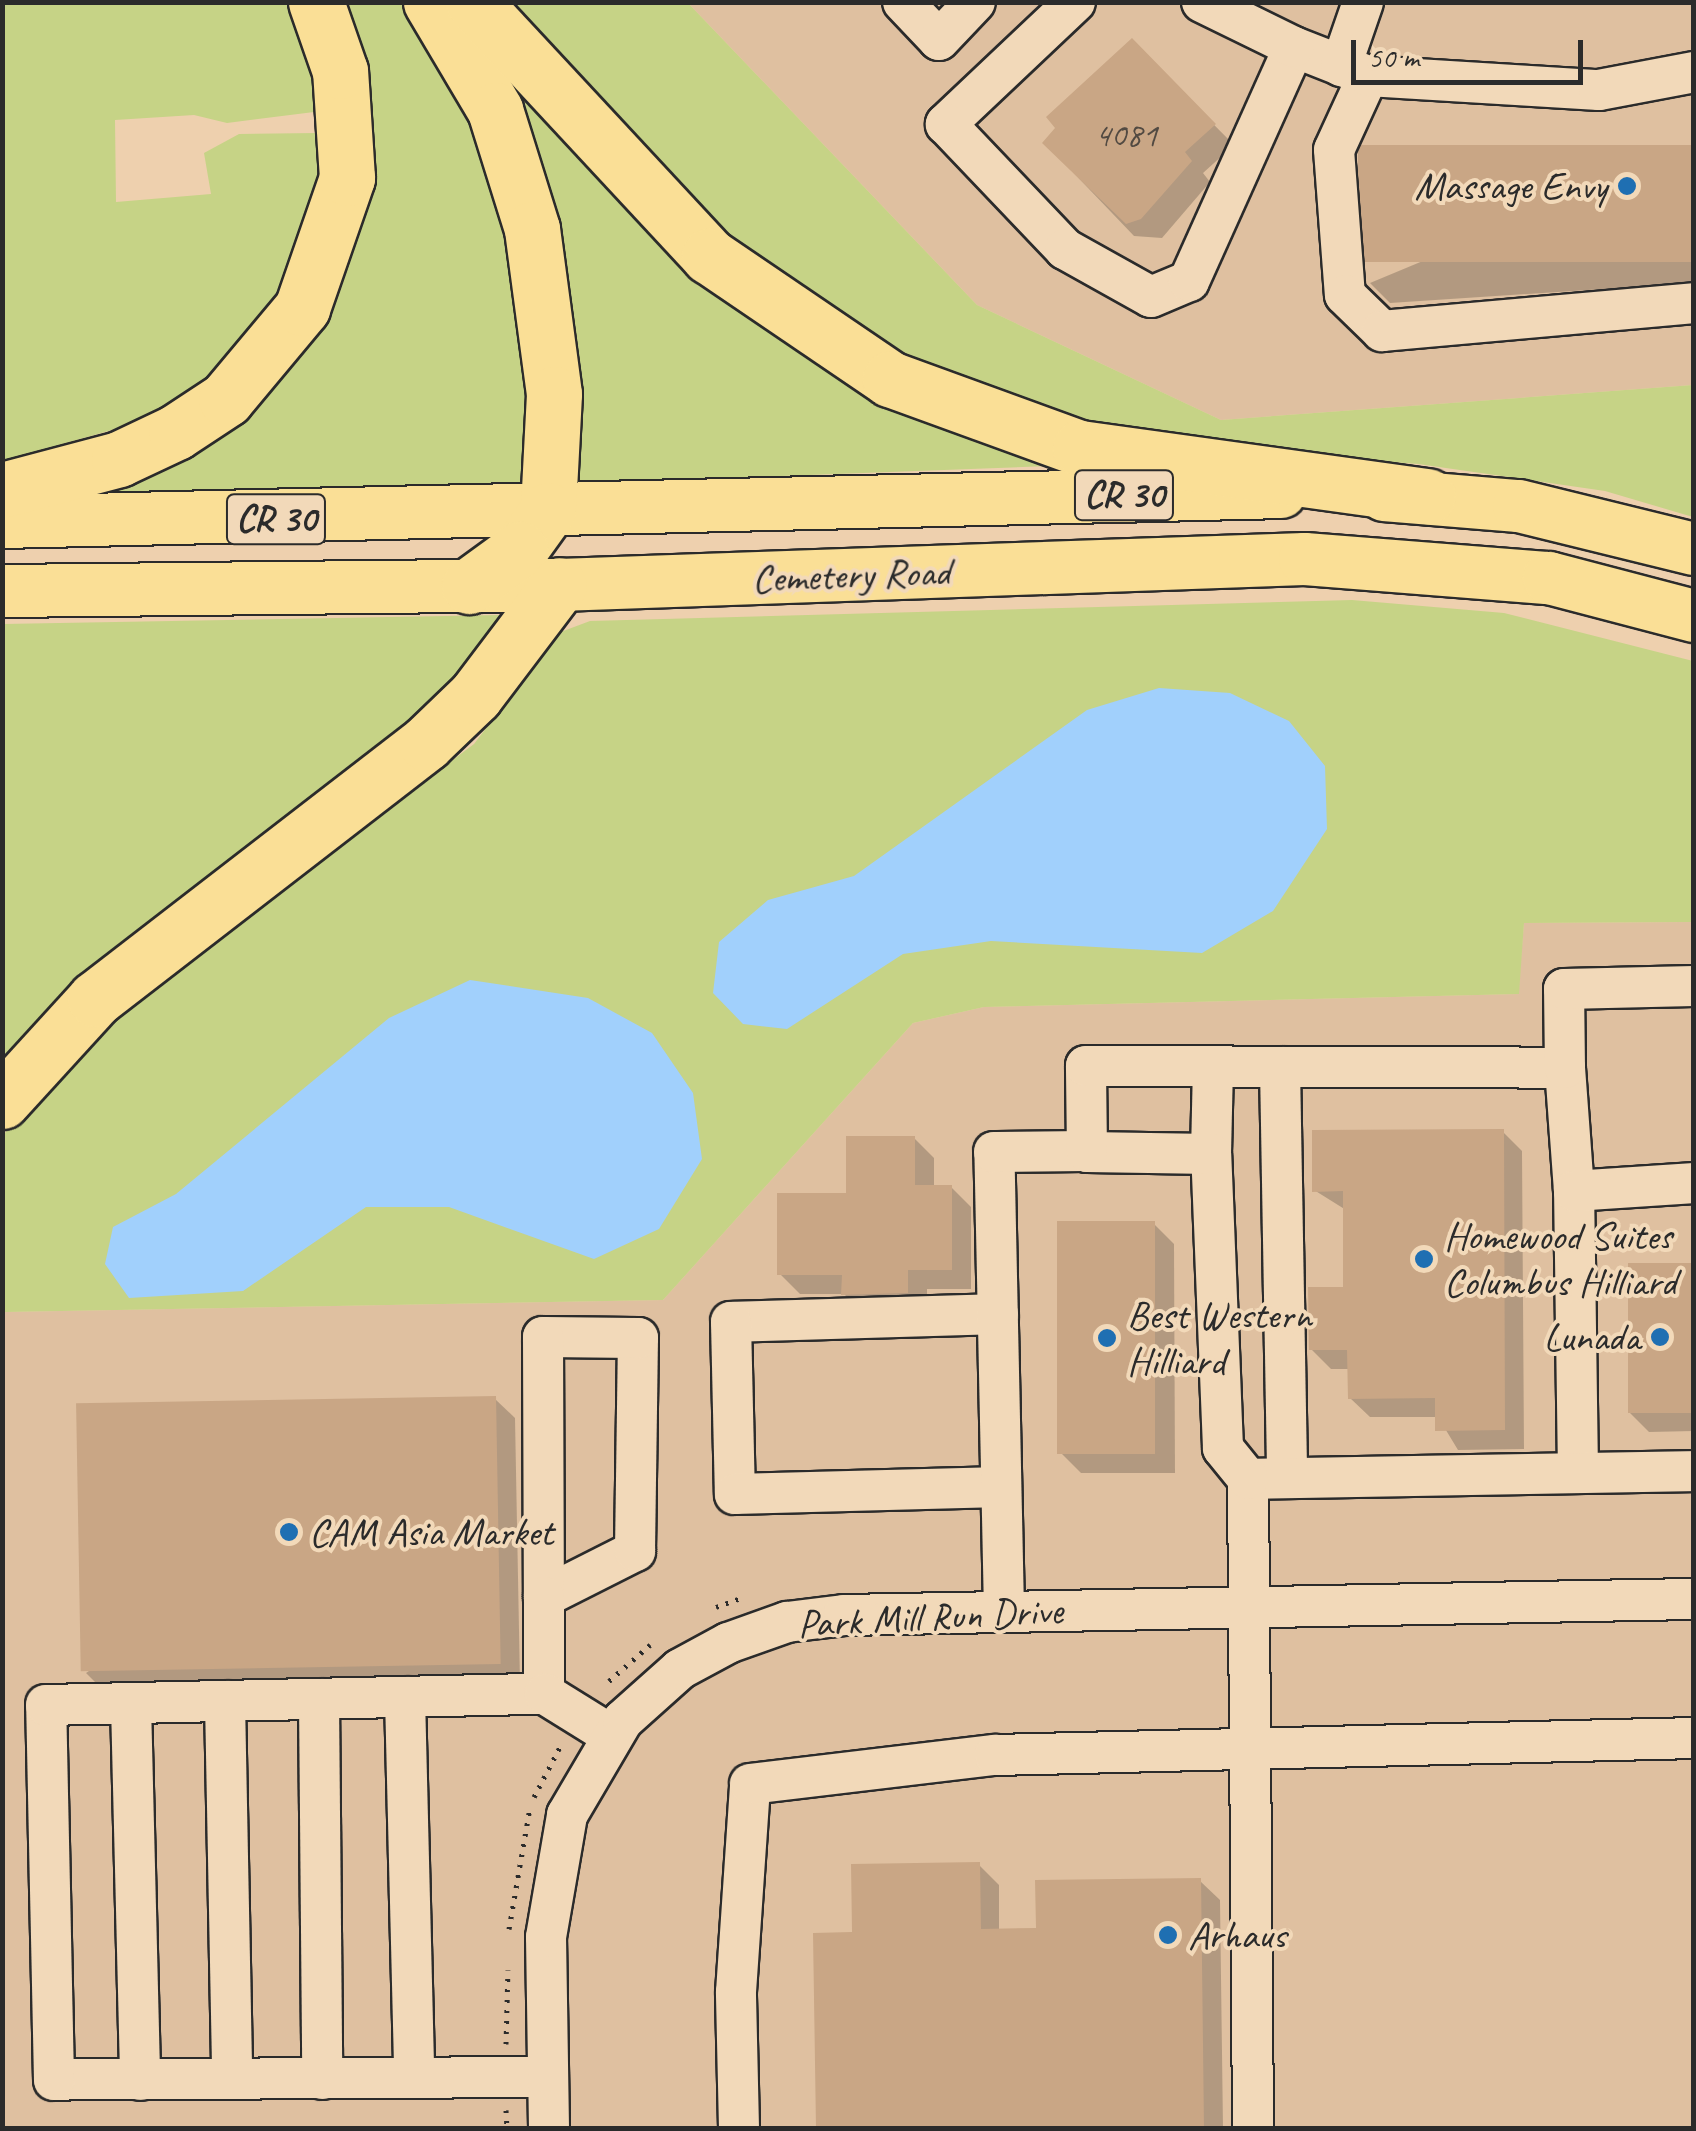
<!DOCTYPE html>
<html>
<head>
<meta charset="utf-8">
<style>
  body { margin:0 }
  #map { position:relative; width:1696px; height:2131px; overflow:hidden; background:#eed0ae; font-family:Caveat,sans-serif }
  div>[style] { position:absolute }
  .built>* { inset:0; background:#dfc0a0 }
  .green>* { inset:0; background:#c6d386 }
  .water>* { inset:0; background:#a1d0fc }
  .shadow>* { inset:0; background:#0003 }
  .building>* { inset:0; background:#c9a685; transform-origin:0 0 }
  .path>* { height:5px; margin-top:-2.5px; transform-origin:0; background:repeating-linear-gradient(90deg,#2b2b2b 0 2.5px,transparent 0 10.5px) }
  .roads { filter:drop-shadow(2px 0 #2b2b2b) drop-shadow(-2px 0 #2b2b2b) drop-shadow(0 2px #2b2b2b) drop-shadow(0 -2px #2b2b2b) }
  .minor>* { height:40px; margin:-20px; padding:0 20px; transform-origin:20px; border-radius:20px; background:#f2d9b9 }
  .major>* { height:52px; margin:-26px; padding:0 26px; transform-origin:26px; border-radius:26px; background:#fadf96 }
  .highway>* { height:55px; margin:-27.5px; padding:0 27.5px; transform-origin:27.5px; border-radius:27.5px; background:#fadf96 }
  .dots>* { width:28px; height:28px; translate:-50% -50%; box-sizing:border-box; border:5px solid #f2d9b9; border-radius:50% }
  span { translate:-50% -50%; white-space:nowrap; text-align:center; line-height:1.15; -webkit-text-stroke:8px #f2d9b9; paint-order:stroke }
  .number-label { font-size:35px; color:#524a42 }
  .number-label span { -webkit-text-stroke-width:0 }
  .shield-label span { padding:2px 8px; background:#f2d9b9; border:2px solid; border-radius:8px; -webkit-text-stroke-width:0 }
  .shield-label { font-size:38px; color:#2b2b2b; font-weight:700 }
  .poi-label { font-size:40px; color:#2b2b2b }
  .right { translate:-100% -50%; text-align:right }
  .left { translate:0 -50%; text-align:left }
  .street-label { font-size:40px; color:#2b2b2b }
  .frame { position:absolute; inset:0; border:5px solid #2b2b2b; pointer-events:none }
  .scale { position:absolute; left:1351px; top:40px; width:232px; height:45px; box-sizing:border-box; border:5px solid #2b2b2b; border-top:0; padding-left:12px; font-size:30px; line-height:35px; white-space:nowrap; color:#2b2b2b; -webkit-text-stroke:8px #f2d9b9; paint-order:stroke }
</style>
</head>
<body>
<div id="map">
  <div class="built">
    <i style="clip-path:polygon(688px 3px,1693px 3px,1693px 385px,1221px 420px,977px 305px)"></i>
    <i style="clip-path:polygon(1693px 922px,1693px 2128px,3px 2128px,5px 1312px,663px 1300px,913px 1023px,984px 1007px,1518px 994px,1524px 923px)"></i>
  </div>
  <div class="green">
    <i style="clip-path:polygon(3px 3px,294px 3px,320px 90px,314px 112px,227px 123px,194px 115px,115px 120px,116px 202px,211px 194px,204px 153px,239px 134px,318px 133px,327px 158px,276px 309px,228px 367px,147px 420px,3px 461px)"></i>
    <i style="clip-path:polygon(334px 3px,417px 3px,482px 115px,532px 312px,523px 484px,89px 495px,335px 279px)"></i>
    <i style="clip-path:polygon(501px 3px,688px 3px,977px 305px,1221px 420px,1693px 385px,1693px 517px,1605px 491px,1418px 464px,1136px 443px,870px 345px,759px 269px)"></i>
    <i style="clip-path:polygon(476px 20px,715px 273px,1049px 458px,1048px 466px,573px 484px,580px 382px,568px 274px,530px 144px)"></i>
    <i style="clip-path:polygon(1352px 600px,1504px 613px,1693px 661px,1693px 922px,1524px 923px,1519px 994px,984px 1007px,913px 1023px,663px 1300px,5px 1312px,3px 1325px,3px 1136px,32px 1094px,106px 1020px,474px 744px,558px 633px,590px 621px)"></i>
    <i style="clip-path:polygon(501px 615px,463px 678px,412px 728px,160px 916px,3px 1060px,3px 624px)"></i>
  </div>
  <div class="water">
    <i style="clip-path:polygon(1159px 688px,1230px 693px,1289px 721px,1325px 766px,1327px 829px,1273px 911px,1202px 953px,991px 941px,903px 954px,787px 1029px,743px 1024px,713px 993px,719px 942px,768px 900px,854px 876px,1087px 710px)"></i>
    <i style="clip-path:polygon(470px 980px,588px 998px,652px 1033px,693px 1093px,702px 1159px,659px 1229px,594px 1259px,449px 1207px,366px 1207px,243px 1291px,129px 1298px,105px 1264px,113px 1227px,176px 1194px,389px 1018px)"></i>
  </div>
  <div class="shadow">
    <i style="clip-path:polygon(1132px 42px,1234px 145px,1203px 173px,1210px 182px,1162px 238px,1134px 236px,1045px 143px)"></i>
    <i style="clip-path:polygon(1694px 148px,1694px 283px,1390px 303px,1370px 283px)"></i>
    <i style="clip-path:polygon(1503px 1132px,1522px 1151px,1524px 1449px,1458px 1450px,1438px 1417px,1370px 1417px,1350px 1398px,1350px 1369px,1331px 1369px,1311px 1349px,1346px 1290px,1346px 1210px,1314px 1190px)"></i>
    <i style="clip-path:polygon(914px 1138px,934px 1158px,934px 1187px,951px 1187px,971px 1207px,971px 1289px,927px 1289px,927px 1312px,864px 1314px,844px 1294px,800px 1294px,780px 1274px)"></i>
    <i style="clip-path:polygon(1154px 1224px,1174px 1244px,1175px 1473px,1081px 1473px,1061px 1453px)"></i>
    <i style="clip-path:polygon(1694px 1265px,1694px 1431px,1649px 1432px,1629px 1412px)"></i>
    <i style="clip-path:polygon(495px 1399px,515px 1418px,520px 1683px,106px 1693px,86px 1673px)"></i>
    <i style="clip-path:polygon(979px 1865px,999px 1885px,999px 1931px,1038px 1931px,1200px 1881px,1220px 1900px,1223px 2128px,818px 2128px,815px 1936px,855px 1935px)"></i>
  </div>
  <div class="building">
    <i style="clip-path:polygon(1132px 38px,1216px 124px,1185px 152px,1192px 161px,1141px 219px,1126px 224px,1042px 143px,1055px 128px,1046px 117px)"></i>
    <i style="left:1694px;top:145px;width:117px;height:336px;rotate:90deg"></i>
    <i style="clip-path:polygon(1504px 1129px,1505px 1430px,1435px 1431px,1435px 1398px,1348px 1399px,1347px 1350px,1309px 1350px,1308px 1287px,1343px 1287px,1343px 1191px,1312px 1192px,1312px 1130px)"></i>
    <i style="clip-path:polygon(846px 1136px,915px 1136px,915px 1185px,952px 1185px,952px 1270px,908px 1270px,908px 1293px,841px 1295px,842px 1275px,777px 1275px,777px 1193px,846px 1193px)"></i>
    <i style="left:1155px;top:1221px;width:233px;height:98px;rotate:90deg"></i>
    <i style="left:1628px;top:1263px;width:66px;height:150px"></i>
    <i style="left:496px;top:1396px;width:268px;height:420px;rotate:89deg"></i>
    <i style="clip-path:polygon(980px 1862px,981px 1929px,1036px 1928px,1035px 1880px,1201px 1878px,1204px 2128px,816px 2128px,813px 1933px,852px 1932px,851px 1864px)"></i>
  </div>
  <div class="path">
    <i style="left:716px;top:1607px;width:29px;rotate:-20deg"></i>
    <i style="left:609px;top:1681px;width:55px;rotate:-41.3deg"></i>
    <i style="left:534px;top:1797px;width:59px;rotate:-62.6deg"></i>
    <i style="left:509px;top:1929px;width:123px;rotate:-80.2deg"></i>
    <i style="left:506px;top:2044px;width:74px;rotate:-88.5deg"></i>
    <i style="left:506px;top:2110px;width:18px;rotate:87deg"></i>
  </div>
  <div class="roads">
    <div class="minor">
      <i style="left:903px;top:2px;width:52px;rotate:46.5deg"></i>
      <i style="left:939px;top:40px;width:52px;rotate:-46.5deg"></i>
      <i style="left:1075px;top:2px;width:178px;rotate:136.6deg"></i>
      <i style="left:946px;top:124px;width:173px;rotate:46.4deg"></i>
      <i style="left:1065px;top:249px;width:98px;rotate:29.2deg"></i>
      <i style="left:1151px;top:297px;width:41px;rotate:-22.8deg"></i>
      <i style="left:1189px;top:281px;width:256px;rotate:-65.8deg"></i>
      <i style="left:1294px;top:47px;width:79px;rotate:21.4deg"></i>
      <i style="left:1368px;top:76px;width:81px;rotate:114.7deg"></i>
      <i style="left:1334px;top:150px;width:145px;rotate:85.7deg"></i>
      <i style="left:1345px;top:295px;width:52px;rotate:44.2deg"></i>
      <i style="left:1382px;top:331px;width:313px;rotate:-5.1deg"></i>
      <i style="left:1202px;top:2px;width:102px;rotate:26.1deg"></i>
      <i style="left:1341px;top:66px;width:68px;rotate:-71deg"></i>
      <i style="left:1368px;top:76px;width:231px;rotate:3.5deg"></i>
      <i style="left:1599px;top:90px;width:97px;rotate:-10.7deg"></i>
      <i style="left:1280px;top:1067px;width:411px;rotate:89deg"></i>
      <i style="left:1565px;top:1068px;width:123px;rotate:85.8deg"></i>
      <i style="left:1211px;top:1154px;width:87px;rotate:-88.7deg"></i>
      <i style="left:998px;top:1314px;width:267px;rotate:178.3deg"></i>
      <i style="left:731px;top:1322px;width:172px;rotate:88.7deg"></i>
      <i style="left:735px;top:1494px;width:266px;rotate:-1.5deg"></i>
      <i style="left:1578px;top:1473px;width:282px;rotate:-90.8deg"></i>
      <i style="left:1574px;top:1191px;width:120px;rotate:-3.8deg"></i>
      <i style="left:1248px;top:1479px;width:446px;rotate:-1deg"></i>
      <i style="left:544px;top:1597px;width:102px;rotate:-26.8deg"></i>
      <i style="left:635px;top:1551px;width:213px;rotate:-89.2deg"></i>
      <i style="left:638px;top:1338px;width:95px;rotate:-179.4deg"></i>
      <i style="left:543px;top:1337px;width:260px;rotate:89.8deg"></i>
      <i style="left:544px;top:1597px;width:97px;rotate:90deg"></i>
      <i style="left:1004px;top:1611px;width:459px;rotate:-91.2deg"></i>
      <i style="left:994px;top:1152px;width:93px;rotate:-0.6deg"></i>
      <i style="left:405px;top:1697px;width:381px;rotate:88.6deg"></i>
      <i style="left:319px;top:1699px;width:380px;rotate:89.5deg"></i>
      <i style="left:225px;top:1701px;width:378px;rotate:88.9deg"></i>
      <i style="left:131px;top:1704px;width:376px;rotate:88.6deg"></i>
      <i style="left:548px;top:2077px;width:494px;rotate:179.7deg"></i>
      <i style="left:54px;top:2080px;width:375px;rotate:-91.2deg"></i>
      <i style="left:46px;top:1705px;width:499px;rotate:-1.3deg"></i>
      <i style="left:545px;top:1694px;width:78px;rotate:31.8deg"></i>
      <i style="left:549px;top:2128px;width:191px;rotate:-90.9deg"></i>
      <i style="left:546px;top:1937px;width:124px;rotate:-80.2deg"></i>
      <i style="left:567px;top:1815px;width:110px;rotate:-59.5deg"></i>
      <i style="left:623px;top:1720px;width:76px;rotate:-41.8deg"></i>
      <i style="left:680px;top:1669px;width:55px;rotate:-28.4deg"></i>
      <i style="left:728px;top:1643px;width:63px;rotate:-19.6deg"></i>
      <i style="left:787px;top:1622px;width:57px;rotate:-7deg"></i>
      <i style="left:844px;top:1615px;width:850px;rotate:-1.08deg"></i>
      <i style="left:739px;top:2128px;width:136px;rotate:-91.3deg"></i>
      <i style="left:736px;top:1992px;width:208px;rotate:-86.1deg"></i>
      <i style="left:750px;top:1784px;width:247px;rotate:-6.8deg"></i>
      <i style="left:995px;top:1755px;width:699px;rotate:-1.39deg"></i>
      <i style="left:1253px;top:2128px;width:649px;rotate:-90.44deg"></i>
      <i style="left:1248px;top:1479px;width:40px;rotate:-129deg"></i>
      <i style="left:1223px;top:1448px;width:294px;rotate:-92.3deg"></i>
      <i style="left:1211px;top:1154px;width:124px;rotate:-179.1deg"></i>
      <i style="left:1087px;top:1152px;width:86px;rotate:-90.7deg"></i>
      <i style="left:1086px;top:1066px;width:479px;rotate:0.2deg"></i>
      <i style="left:1565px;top:1068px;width:79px;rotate:-90.7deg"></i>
      <i style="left:1564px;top:989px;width:130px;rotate:-1.3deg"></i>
    </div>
    <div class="major">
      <i style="left:1384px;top:495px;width:135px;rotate:4.7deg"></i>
      <i style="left:1519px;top:506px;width:180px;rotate:13.8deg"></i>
      <i style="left:2px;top:522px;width:1279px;rotate:-1.34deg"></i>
      <i style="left:2px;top:591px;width:557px;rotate:-0.62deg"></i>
      <i style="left:559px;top:585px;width:746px;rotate:-2deg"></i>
      <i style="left:1305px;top:559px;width:245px;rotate:4.5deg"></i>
      <i style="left:1549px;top:578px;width:150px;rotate:14.7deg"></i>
    </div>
    <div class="highway">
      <i style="left:431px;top:2px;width:126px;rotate:59.3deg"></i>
      <i style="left:495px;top:110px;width:125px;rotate:72.7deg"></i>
      <i style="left:532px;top:229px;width:166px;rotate:82.4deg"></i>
      <i style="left:554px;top:394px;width:116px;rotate:93deg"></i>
      <i style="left:548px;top:510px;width:48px;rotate:125.7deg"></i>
      <i style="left:520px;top:549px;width:63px;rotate:144deg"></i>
      <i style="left:473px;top:2px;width:347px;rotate:47.1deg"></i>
      <i style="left:709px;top:256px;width:219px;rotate:34.2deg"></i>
      <i style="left:890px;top:379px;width:202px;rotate:20deg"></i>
      <i style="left:1080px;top:448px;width:351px;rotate:7.9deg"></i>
      <i style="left:2px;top:490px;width:121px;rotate:-14.8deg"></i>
      <i style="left:119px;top:459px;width:63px;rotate:-25.3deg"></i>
      <i style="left:176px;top:432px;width:60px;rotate:-33.4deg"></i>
      <i style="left:226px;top:399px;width:119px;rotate:-50.1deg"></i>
      <i style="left:302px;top:308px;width:138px;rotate:-70.9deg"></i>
      <i style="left:347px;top:178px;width:107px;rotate:-93.7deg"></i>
      <i style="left:340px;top:71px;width:73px;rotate:-109.2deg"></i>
      <i style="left:2px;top:1101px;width:138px;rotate:-47.6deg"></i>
      <i style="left:95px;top:999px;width:418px;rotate:-37.7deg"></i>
      <i style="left:426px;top:743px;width:68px;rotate:-43.8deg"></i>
      <i style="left:475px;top:696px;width:139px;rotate:-52.9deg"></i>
    </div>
  </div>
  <div class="dots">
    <i style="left:1627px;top:186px;background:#1f6fb2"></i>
    <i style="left:1424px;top:1259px;background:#1f6fb2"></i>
    <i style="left:1660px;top:1337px;background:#1f6fb2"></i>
    <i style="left:1107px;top:1338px;background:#1f6fb2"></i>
    <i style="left:289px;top:1532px;background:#1f6fb2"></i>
    <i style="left:1168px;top:1935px;background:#1f6fb2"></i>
  </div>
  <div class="number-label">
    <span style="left:1126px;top:135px">4081</span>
  </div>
  <div class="shield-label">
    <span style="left:1124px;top:495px">CR 30</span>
    <span style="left:276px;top:519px">CR 30</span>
  </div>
  <div class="poi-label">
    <span class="right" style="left:1607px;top:186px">Massage Envy</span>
    <span class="left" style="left:1444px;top:1259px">Homewood Suites<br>Columbus Hilliard</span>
    <span class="left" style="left:1127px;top:1338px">Best Western<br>Hilliard</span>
    <span class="right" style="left:1640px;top:1337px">Lunada</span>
    <span class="left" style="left:309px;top:1532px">CAM Asia Market</span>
    <span class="left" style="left:1188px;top:1935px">Arhaus</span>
  </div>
  <div class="street-label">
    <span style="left:851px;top:575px;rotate:-2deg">Cemetery Road</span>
    <span style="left:930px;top:1617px;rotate:-3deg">Park Mill Run Drive</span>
  </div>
  <div class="frame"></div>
  <div class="scale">50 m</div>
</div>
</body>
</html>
